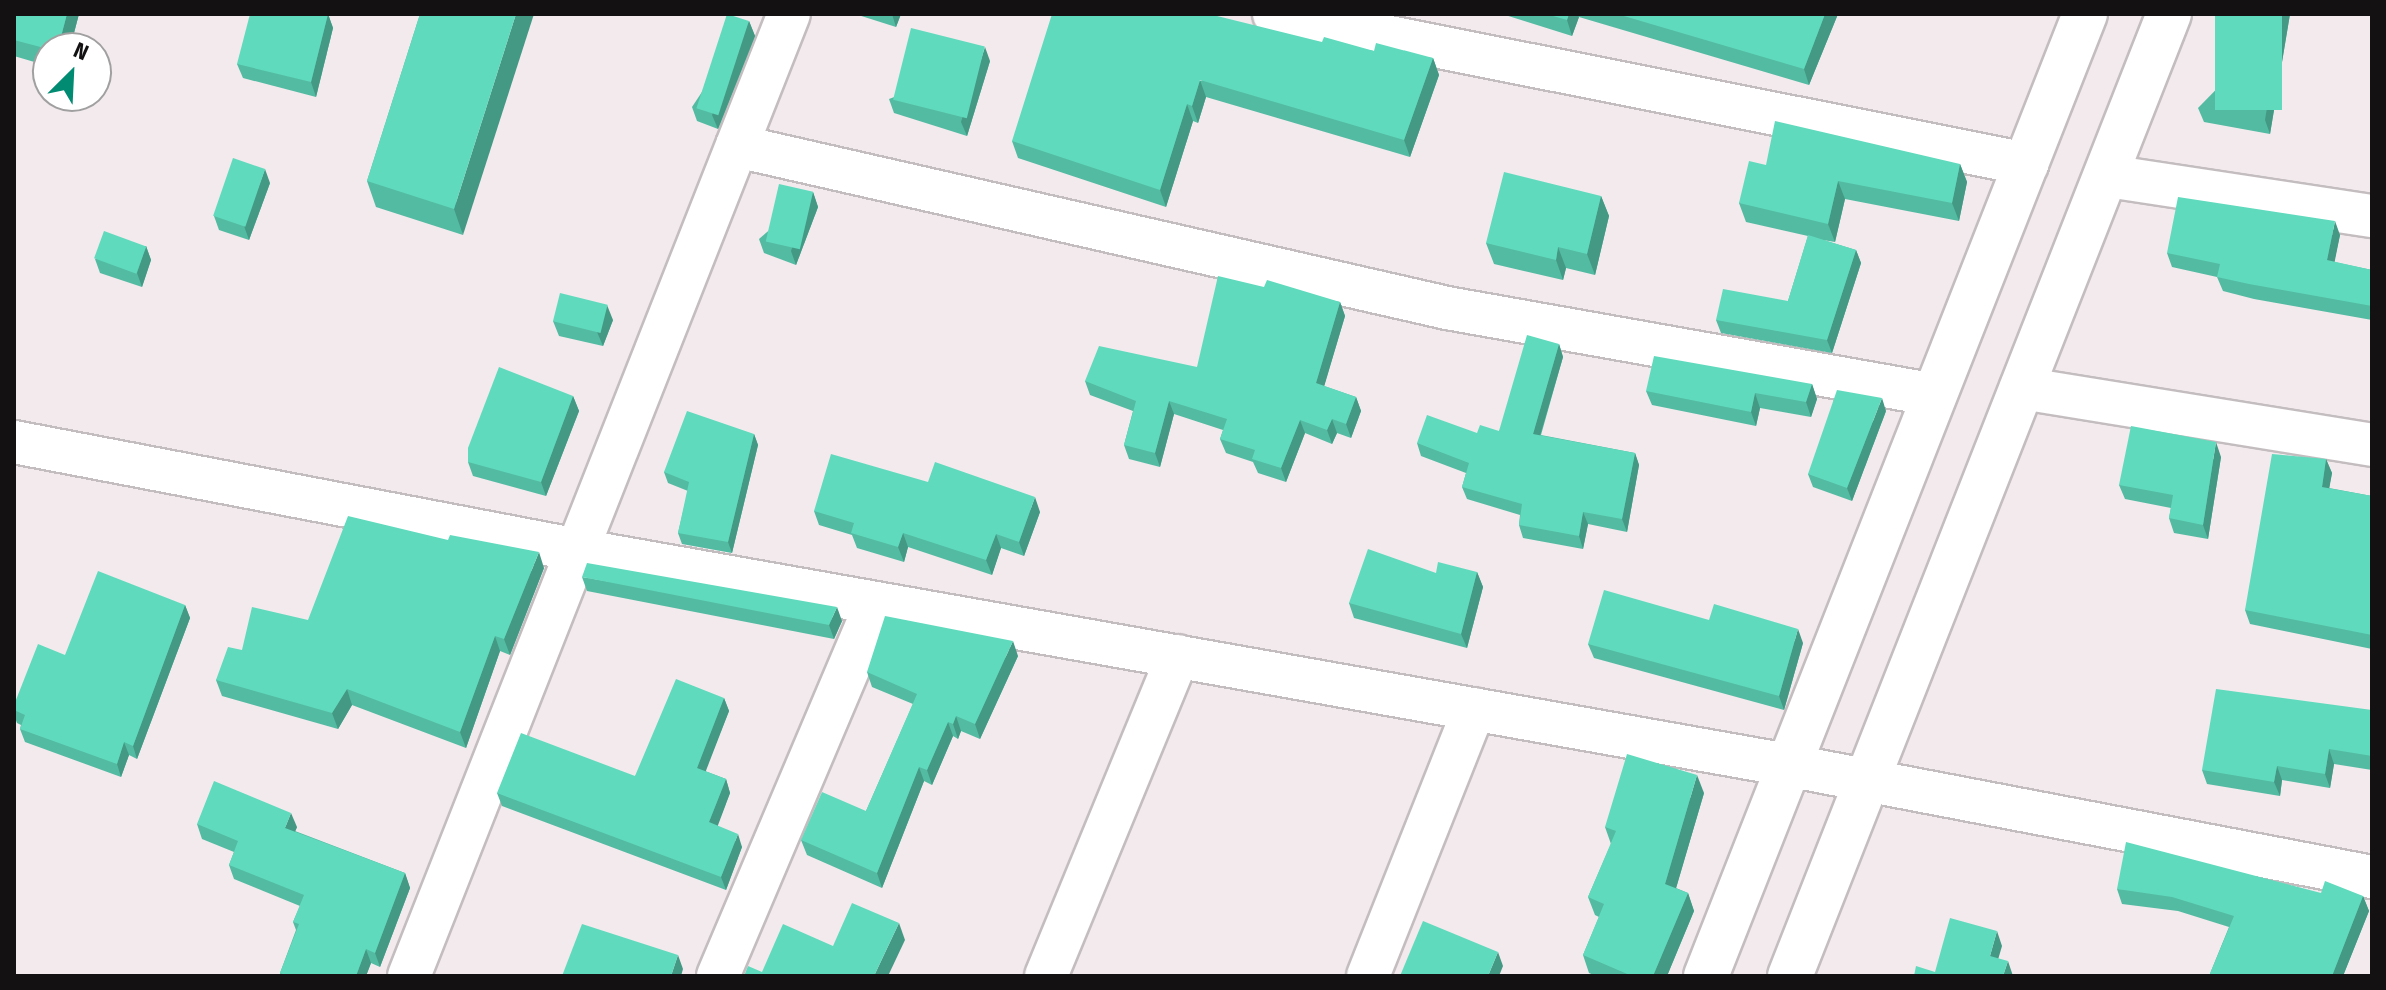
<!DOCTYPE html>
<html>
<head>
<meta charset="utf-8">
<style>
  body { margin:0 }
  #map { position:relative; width:2386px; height:990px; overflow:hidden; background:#f2eaed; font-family:"Fira Sans Condensed",sans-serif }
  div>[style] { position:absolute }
  .roads { filter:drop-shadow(2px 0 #c4bdbf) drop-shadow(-2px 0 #c4bdbf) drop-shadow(0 2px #c4bdbf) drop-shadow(0 -2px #c4bdbf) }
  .street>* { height:42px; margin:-21px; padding:0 21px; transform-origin:21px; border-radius:21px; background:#fff }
  .secondary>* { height:44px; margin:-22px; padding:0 22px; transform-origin:22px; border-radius:22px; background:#fff }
  .wall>* { inset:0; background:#53bba2 }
  .shaded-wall>* { inset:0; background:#439984 }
  .building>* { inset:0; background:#60dabc; transform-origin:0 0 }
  span { translate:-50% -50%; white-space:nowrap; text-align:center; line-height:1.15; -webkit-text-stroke:8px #fff; paint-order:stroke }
  .frame { position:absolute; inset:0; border:16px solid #131112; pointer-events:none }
  .north { position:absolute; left:32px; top:32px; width:80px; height:80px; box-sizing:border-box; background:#fff; border:2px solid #a1a0a0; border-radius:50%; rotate:24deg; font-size:22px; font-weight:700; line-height:32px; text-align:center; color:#131112 }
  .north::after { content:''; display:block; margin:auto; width:28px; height:36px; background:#018b72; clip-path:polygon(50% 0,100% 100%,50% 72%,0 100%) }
</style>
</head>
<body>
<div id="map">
  <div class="roads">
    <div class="street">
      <i style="left:1274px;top:14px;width:768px;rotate:11.27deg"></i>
      <i style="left:737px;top:146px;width:728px;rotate:12.85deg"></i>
      <i style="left:1447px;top:308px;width:494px;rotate:10.1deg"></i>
      <i style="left:2107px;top:176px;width:268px;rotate:8.6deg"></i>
      <i style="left:2021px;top:388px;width:356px;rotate:9.2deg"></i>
      <i style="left:14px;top:442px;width:574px;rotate:10.84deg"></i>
      <i style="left:578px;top:550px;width:1228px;rotate:10.08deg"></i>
      <i style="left:1787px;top:765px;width:596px;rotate:10.84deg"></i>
      <i style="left:409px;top:976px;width:1034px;rotate:-68.45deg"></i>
      <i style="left:718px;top:976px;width:405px;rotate:-67deg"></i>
      <i style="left:1046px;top:976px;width:346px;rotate:-67.6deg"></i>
      <i style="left:1368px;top:976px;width:287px;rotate:-68.3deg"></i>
    </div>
    <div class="secondary">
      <i style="left:1706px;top:976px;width:1034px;rotate:-68.5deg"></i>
      <i style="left:1790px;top:976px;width:1034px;rotate:-68.5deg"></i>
    </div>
  </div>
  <div class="wall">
    <i style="clip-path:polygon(14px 14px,79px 14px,70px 48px,48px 48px,48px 66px,14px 56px)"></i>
    <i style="clip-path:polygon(328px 14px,333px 28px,316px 97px,243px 78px,237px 64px)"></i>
    <i style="clip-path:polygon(420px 14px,463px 235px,376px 207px,367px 181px)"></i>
    <i style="clip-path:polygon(855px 14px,901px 14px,896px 27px)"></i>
    <i style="clip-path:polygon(1502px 14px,1838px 14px,1809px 85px,1579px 17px,1572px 36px)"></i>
    <i style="clip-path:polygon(2290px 14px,2270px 134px,2204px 122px,2198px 108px)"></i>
    <i style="clip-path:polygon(749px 21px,755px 36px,718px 129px,697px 121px,692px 107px)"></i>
    <i style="clip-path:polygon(1322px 42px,1374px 51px,1433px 58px,1439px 75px,1410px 157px,1206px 97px,1198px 123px,1193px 121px,1166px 207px,1018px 158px,1012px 141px)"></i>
    <i style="clip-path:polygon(990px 61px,967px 136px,894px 113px,889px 99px)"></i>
    <i style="clip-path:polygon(1960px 164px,1967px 182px,1959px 221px,1845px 199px,1835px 242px,1823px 240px,1856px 250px,1861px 263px,1832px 353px,1721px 333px,1716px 320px,1788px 301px,1808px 236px,1746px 222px,1739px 203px,1766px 165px)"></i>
    <i style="clip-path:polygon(270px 183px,249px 240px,219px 230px,214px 216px)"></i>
    <i style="clip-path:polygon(813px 192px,818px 207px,796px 265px,764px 253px,759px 239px)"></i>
    <i style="clip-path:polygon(1601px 196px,1609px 216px,1595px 275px,1566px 268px,1563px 280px,1494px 264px,1486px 243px)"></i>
    <i style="clip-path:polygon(2340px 235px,2334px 262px,2372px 270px,2372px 320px,2254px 299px,2223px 291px,2217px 277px,2172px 267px,2167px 253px)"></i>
    <i style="clip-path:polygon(146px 246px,151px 260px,142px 287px,100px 273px,95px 259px)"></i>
    <i style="clip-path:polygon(1264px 287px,1340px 302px,1345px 316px,1324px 386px,1356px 397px,1361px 411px,1351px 438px,1337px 433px,1332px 444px,1305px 433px,1286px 482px,1258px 473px,1253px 462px,1226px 453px,1220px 439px,1223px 430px,1174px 414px,1160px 467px,1129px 459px,1124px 445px,1133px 411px,1090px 395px,1085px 381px,1197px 367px)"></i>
    <i style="clip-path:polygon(613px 320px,603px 346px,559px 336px,553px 321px)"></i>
    <i style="clip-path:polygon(1559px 344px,1563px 357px,1541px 435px,1635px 453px,1639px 465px,1627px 532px,1588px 524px,1583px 549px,1523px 538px,1519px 525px,1520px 515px,1467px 499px,1462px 487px,1466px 473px,1421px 456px,1417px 443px,1499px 431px)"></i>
    <i style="clip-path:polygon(1812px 384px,1817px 399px,1811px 417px,1760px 408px,1756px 426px,1652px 405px,1646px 391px)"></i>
    <i style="clip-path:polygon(573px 396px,579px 411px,546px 496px,473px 476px,468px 462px)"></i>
    <i style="clip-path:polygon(1886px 411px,1852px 501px,1813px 487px,1808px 474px)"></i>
    <i style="clip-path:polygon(754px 434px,758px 445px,732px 553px,682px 544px,678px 533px,688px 491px,668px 483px,664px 472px)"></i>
    <i style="clip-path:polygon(2221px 457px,2208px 539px,2174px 533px,2169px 518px,2171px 508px,2125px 499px,2119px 485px)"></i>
    <i style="clip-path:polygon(2326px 459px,2332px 473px,2329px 488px,2372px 496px,2372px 649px,2250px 624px,2245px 610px)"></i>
    <i style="clip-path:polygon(928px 482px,1040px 512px,1024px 556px,1001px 548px,992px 575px,908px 547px,904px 562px,857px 548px,852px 535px,819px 525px,814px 511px)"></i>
    <i style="clip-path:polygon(544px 568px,510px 655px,500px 651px,466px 748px,352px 705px,338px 729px,222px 696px,216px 680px,242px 650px,308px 620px)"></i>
    <i style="clip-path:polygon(1477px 572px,1483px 587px,1467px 648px,1354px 618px,1349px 603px,1436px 573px)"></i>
    <i style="clip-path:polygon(582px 577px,842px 621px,834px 639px,587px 591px)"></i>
    <i style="clip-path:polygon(185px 605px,190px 618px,137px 759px,129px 755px,121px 777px,25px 742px,20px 729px,21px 725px,17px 723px,14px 715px,14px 705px,65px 655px)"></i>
    <i style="clip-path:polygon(1709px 620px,1803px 643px,1784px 710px,1594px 658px,1588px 644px)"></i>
    <i style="clip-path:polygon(1018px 656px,980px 739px,961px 731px,958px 739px,953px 736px,932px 785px,924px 781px,882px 888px,807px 855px,801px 840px,866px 811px,913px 704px,872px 687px,867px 672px)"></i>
    <i style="clip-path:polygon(724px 698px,729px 711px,705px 771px,726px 779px,730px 793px,717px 826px,742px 847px,726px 890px,502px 806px,497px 793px,635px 776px)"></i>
    <i style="clip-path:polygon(2372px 710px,2372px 770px,2334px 764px,2330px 788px,2282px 780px,2280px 796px,2207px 784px,2202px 770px)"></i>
    <i style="clip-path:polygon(1704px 793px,1676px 888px,1688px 893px,1694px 911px,1667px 976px,1596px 976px,1589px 973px,1583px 955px,1599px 917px,1595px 915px,1588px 897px,1611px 844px,1605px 827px)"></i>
    <i style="clip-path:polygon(197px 824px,297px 827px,295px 831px,405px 873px,410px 888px,380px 967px,371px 963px,366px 976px,281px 976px,280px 973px,296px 930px,293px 922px,300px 906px,234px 879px,229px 865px,234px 852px,202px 839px)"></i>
    <i style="clip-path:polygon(2117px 889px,2321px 893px,2363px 896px,2369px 911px,2343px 976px,2209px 976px,2229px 927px,2178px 911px,2122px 904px)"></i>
  </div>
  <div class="shaded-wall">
    <i style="clip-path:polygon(67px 14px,79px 14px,70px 48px,58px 48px)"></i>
    <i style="clip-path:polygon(328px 14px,333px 28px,316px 97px,311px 82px)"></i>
    <i style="clip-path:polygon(516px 14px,534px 14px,463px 235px,454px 209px)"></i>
    <i style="clip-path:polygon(892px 14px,901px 14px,896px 27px)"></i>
    <i style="clip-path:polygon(1569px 14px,1577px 14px,1579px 17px,1572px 36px,1567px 20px)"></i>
    <i style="clip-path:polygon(1825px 14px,1838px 14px,1809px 85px,1804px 69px)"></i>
    <i style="clip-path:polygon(2282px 14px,2290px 14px,2270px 134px,2265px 120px)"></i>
    <i style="clip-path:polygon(749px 21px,755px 36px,718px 129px,712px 115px)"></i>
    <i style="clip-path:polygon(985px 47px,990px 61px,967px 136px,961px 122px)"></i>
    <i style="clip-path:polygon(1433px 58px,1439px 75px,1410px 157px,1404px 140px)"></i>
    <i style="clip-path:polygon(1200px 80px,1206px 97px,1198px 123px,1192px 106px)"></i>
    <i style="clip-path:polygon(1187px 104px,1193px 121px,1166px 207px,1160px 190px)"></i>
    <i style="clip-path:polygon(1960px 164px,1967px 182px,1959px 221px,1952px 203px)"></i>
    <i style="clip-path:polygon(265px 169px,270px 183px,249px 240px,244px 226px)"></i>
    <i style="clip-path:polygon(1838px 181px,1845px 199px,1835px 242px,1828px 224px)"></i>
    <i style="clip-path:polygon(813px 192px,818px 207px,796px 265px,791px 251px)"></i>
    <i style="clip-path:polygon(1601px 196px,1609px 216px,1595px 275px,1587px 254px)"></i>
    <i style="clip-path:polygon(2335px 221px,2340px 235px,2332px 275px,2327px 260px)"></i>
    <i style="clip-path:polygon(146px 246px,151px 260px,142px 287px,137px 273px)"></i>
    <i style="clip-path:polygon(1558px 247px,1566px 268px,1563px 280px,1556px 260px)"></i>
    <i style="clip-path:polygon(1856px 250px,1861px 263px,1832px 353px,1827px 340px)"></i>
    <i style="clip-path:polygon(1340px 302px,1345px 316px,1321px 397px,1316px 383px)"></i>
    <i style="clip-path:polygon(607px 305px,613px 320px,603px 346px,597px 332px)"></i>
    <i style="clip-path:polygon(1559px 344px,1563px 357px,1537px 446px,1533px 434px)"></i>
    <i style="clip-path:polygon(1812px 384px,1817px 399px,1811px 417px,1806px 402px)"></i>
    <i style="clip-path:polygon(1755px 393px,1760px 408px,1756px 426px,1751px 412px)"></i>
    <i style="clip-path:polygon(573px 396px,579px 411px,546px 496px,541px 482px)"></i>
    <i style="clip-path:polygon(1356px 397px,1361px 411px,1351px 438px,1346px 424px)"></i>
    <i style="clip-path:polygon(1882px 398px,1886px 411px,1852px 501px,1847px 488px)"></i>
    <i style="clip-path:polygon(1169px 401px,1174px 414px,1160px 467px,1155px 453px)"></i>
    <i style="clip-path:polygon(1332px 419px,1337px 433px,1332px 444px,1327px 430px)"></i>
    <i style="clip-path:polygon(1300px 420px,1305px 433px,1286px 482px,1281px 468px)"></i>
    <i style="clip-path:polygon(754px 434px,758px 445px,732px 553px,728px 542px)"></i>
    <i style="clip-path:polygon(2216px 442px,2221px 457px,2208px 539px,2203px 525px)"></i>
    <i style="clip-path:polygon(1635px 453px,1639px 465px,1627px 532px,1622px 519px)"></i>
    <i style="clip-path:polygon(2326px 459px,2332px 473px,2327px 501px,2322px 487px)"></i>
    <i style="clip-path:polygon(1035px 497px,1040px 512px,1024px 556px,1019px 542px)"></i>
    <i style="clip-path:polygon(1583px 512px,1588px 524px,1583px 549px,1579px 536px)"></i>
    <i style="clip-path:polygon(903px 533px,908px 547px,904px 562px,898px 547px)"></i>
    <i style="clip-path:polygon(996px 534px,1001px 548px,992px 575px,986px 560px)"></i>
    <i style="clip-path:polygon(539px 552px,544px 568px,510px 655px,504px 639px)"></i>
    <i style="clip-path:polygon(1477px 572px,1483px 587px,1467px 648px,1461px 634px)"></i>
    <i style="clip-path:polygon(185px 605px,190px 618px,137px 759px,133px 746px)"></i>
    <i style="clip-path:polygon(837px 607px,842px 621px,834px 639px,829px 625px)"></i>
    <i style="clip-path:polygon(1798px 629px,1803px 643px,1784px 710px,1779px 696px)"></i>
    <i style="clip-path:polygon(495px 636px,500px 651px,466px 748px,460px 732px)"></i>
    <i style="clip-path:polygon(1013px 641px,1018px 656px,980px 739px,975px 724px)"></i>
    <i style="clip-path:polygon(347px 689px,352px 705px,338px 729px,332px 713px)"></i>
    <i style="clip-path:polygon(724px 698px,729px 711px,702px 781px,697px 768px)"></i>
    <i style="clip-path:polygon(956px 716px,961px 731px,958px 739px,953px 724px)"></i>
    <i style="clip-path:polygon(948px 722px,953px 736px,932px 785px,927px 770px)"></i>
    <i style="clip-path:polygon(124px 742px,129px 755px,121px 777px,117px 764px)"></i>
    <i style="clip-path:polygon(2329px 749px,2334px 764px,2330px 788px,2325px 774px)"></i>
    <i style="clip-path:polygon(2277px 766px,2282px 780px,2280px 796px,2274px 782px)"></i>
    <i style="clip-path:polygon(919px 767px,924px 781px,882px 888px,877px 873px)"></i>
    <i style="clip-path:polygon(1697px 775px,1704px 793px,1672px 902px,1665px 884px)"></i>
    <i style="clip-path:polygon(726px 779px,730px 793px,714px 836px,709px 822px)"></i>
    <i style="clip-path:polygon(291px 813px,297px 827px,291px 842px,285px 828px)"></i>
    <i style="clip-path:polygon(738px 834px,742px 847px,726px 890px,721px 877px)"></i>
    <i style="clip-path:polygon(405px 873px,410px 888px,380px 967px,375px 953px)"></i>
    <i style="clip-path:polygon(1688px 893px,1694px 911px,1667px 976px,1653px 976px)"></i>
    <i style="clip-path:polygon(2363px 896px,2369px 911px,2343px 976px,2332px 976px)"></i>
    <i style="clip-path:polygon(899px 923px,905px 940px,888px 976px,874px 976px)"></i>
    <i style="clip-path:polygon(1997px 931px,2002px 946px,1995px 970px,1990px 956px)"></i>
    <i style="clip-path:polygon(366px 949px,371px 963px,366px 976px,356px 976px)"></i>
    <i style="clip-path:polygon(1498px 952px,1503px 966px,1499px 976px,1488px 976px)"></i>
    <i style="clip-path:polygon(678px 955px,683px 969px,681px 976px,671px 976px)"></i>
    <i style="clip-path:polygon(2008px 961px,2013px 976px,2003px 976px)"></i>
  </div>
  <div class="building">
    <i style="clip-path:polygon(14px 14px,67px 14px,58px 48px,48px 48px,48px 49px,14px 40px)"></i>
    <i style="clip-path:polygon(250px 14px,328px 14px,311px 82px,237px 64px)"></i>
    <i style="clip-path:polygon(420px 14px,516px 14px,454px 209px,367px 181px)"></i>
    <i style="left:727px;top:14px;width:23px;height:99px;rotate:18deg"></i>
    <i style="clip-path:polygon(1052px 14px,1209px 14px,1322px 42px,1324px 37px,1374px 51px,1376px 43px,1433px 58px,1404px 140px,1200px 80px,1192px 106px,1187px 104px,1160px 190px,1012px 141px)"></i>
    <i style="clip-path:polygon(1546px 14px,1569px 14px,1567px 20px)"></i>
    <i style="clip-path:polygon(1617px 14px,1825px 14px,1804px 69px)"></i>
    <i style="left:2215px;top:14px;width:67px;height:96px"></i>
    <i style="left:911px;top:28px;width:76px;height:74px;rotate:14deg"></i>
    <i style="clip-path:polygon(1775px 121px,1960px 164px,1952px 203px,1838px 181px,1828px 224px,1739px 203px,1749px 161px,1766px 165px)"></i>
    <i style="left:233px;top:158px;width:34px;height:61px;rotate:19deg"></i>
    <i style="clip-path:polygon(1504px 172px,1601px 196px,1587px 254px,1558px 247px,1556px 260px,1486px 243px)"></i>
    <i style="left:779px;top:184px;width:35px;height:59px;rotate:13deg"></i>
    <i style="clip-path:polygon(2178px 197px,2335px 221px,2327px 260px,2372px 270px,2372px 306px,2249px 284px,2217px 277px,2220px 264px,2167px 253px)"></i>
    <i style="left:104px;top:231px;width:45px;height:29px;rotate:20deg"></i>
    <i style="clip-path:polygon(1808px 235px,1856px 250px,1827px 340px,1716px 320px,1723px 289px,1788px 301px)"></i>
    <i style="clip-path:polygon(1218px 276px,1264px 287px,1267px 280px,1340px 302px,1316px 383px,1356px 397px,1346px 424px,1332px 419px,1327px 430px,1300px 420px,1281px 468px,1252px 459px,1255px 450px,1220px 439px,1227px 419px,1169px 401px,1155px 453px,1124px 445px,1136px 401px,1085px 381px,1099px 346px,1197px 367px)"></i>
    <i style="left:560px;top:293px;width:49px;height:29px;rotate:14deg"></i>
    <i style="clip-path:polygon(1527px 335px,1559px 344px,1533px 434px,1635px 453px,1622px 519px,1583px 512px,1579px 536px,1519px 525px,1522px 504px,1462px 487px,1469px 463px,1417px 443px,1427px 415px,1477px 433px,1480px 425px,1499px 431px)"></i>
    <i style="clip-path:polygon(1654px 356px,1812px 384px,1806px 402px,1755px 393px,1751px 412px,1646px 391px)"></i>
    <i style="clip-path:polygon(499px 367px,573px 396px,541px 482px,468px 462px,468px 448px)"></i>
    <i style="clip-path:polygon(1837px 390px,1882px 398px,1847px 488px,1808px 474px)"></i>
    <i style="clip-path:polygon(687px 411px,754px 434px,728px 542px,678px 533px,689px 482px,664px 472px)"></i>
    <i style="clip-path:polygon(2131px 426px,2216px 442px,2203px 525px,2169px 518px,2173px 495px,2119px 485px)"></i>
    <i style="clip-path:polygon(831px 454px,928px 482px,935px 462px,1035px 497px,1019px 542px,996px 534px,986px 560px,903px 533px,898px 547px,851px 533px,854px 523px,814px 511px)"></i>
    <i style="clip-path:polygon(2272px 454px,2326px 459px,2322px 487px,2372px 496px,2372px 635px,2245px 610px)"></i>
    <i style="clip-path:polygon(348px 516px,448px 540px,450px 535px,539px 552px,504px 639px,495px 636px,460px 732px,347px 689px,332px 713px,216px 680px,228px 647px,242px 650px,252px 607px,308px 620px)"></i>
    <i style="clip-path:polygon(1368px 549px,1436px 573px,1438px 562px,1477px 572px,1461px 634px,1349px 603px)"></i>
    <i style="clip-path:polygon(587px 563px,837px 607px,829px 625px,582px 577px)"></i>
    <i style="clip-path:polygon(98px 571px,185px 605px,133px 746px,124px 742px,117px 764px,20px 729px,25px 715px,14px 710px,14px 705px,38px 644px,65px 655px)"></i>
    <i style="clip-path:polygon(1604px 590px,1709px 620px,1714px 604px,1798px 629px,1779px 696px,1588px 644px)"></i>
    <i style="clip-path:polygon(885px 616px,1013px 641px,975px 724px,956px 716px,953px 724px,948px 722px,927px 770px,919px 767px,877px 873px,801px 840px,822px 792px,866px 811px,917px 694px,867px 672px)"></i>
    <i style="clip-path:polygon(676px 679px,724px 698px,697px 768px,726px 779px,709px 822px,738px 834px,721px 877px,497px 793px,521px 733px,635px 776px)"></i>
    <i style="clip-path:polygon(2216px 689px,2372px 710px,2372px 756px,2329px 749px,2325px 774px,2277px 766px,2274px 782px,2202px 770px)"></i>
    <i style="clip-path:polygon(1627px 754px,1697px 775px,1665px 884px,1688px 893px,1653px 976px,1632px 976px,1583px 955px,1604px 904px,1588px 897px,1616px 831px,1605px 827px)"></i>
    <i style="clip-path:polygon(214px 781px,291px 813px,285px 828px,405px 873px,375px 953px,366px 949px,356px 976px,288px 976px,280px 973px,299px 924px,293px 922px,304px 895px,229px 865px,238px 841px,197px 824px)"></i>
    <i style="clip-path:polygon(2126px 842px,2321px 893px,2325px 881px,2363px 896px,2332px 976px,2209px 976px,2234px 916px,2172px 897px,2117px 889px)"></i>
    <i style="clip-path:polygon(852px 903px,899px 923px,874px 976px,744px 976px,748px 966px,762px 972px,783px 924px,833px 946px)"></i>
    <i style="clip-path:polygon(1950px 918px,1997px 931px,1990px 956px,2008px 961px,2003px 976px,1914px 976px,1916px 966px,1935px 972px)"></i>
    <i style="clip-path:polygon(1423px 921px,1498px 952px,1488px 976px,1400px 976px)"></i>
    <i style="clip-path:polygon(582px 924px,678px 955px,671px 976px,562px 976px)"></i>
  </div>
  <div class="frame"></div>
  <div class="north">N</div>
</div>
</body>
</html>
